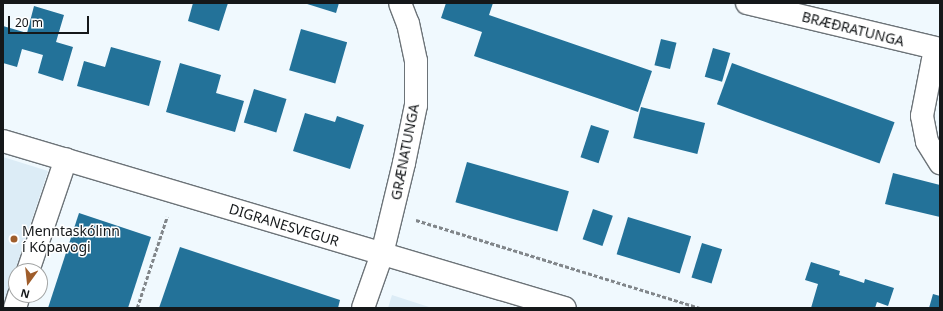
<!DOCTYPE html>
<html>
<head>
<meta charset="utf-8">
<style>
  body { margin:0 }
  #map { position:relative; width:943px; height:311px; overflow:hidden; background:#f0f9fe; font-family:"Noto Sans",sans-serif }
  div>[style] { position:absolute }
  .built>* { inset:0; background:#dcecf6 }
  .building>* { inset:0; background:#237299; transform-origin:0 0 }
  .path>* { height:2.5px; margin-top:-1.25px; transform-origin:0; background:repeating-linear-gradient(90deg,#81868a 0 4px,transparent 0 6px) }
  .roads { filter:drop-shadow(1px 0 #6c7378) drop-shadow(-1px 0 #6c7378) drop-shadow(0 1px #6c7378) drop-shadow(0 -1px #6c7378) }
  .street>* { height:22px; margin:-11px; padding:0 11px; transform-origin:11px; border-radius:11px; background:#fff }
  .secondary>* { height:22px; margin:-11px; padding:0 11px; transform-origin:11px; border-radius:11px; background:#fff }
  .dots>* { width:11px; height:11px; translate:-50% -50%; box-sizing:border-box; border:2px solid #fff; border-radius:50% }
  span { translate:-50% -50%; white-space:nowrap; text-align:center; line-height:1.15; -webkit-text-stroke:3px #fff; paint-order:stroke }
  .street-label { font-size:14px; color:#15181a }
  .poi-label { font-size:14px; color:#15181a }
  .left { translate:0 -50%; text-align:left }
  .frame { position:absolute; inset:0; border:4px solid #15181a; pointer-events:none }
  .north { position:absolute; left:8px; top:263px; width:40px; height:40px; box-sizing:border-box; background:#fff; border:1px solid #a1a3a3; border-radius:50%; rotate:195deg; font-size:11px; font-weight:700; line-height:16px; text-align:center; color:#15181a }
  .north::after { content:''; display:block; margin:auto; width:14px; height:18px; background:#9f5d2b; clip-path:polygon(50% 0,100% 100%,50% 72%,0 100%) }
  .scale { position:absolute; left:8px; top:16px; width:81px; height:18px; box-sizing:border-box; border:2px solid #15181a; border-top:0; padding-left:5px; font-size:12px; line-height:14px; white-space:nowrap; color:#15181a; -webkit-text-stroke:3px #fff; paint-order:stroke }
</style>
</head>
<body>
<div id="map">
  <div class="built">
    <i style="clip-path:polygon(3px 157px,48px 171px,3px 307px)"></i>
    <i style="clip-path:polygon(392px 295px,432px 308px,388px 308px)"></i>
  </div>
  <div class="building">
    <i style="clip-path:polygon(193px 3px,228px 3px,219px 31px,188px 21px)"></i>
    <i style="clip-path:polygon(304px 3px,339px 3px,336px 13px)"></i>
    <i style="clip-path:polygon(446px 3px,493px 3px,489px 15px,652px 71px,638px 112px,474px 56px,482px 32px,441px 18px)"></i>
    <i style="clip-path:polygon(34px 6px,64px 15px,56px 42px,73px 47px,63px 81px,38px 73px,43px 55px,22px 49px,17px 67px,3px 63px,3px 26px,27px 33px)"></i>
    <i style="left:301px;top:29px;width:48px;height:43px;rotate:16deg"></i>
    <i style="left:661px;top:39px;width:16px;height:27px;rotate:14deg"></i>
    <i style="clip-path:polygon(111px 47px,161px 61px,149px 106px,77px 86px,84px 61px,105px 67px)"></i>
    <i style="left:713px;top:48px;width:18px;height:30px;rotate:16deg"></i>
    <i style="clip-path:polygon(180px 63px,221px 75px,216px 93px,244px 101px,235px 132px,166px 112px)"></i>
    <i style="left:732px;top:63px;width:173px;height:44px;rotate:20deg"></i>
    <i style="left:254px;top:89px;width:34px;height:35px;rotate:17deg"></i>
    <i style="left:641px;top:107px;width:66px;height:32px;rotate:14deg"></i>
    <i style="clip-path:polygon(305px 113px,335px 122px,337px 116px,364px 125px,350px 169px,293px 151px)"></i>
    <i style="left:591px;top:125px;width:19px;height:34px;rotate:18deg"></i>
    <i style="left:467px;top:162px;width:106px;height:42px;rotate:16deg"></i>
    <i style="clip-path:polygon(893px 173px,940px 185px,940px 217px,885px 204px)"></i>
    <i style="left:593px;top:209px;width:21px;height:32px;rotate:19deg"></i>
    <i style="clip-path:polygon(79px 213px,151px 237px,128px 308px,48px 308px)"></i>
    <i style="left:628px;top:217px;width:66px;height:39px;rotate:17deg"></i>
    <i style="left:702px;top:243px;width:21px;height:36px;rotate:17deg"></i>
    <i style="clip-path:polygon(180px 247px,340px 300px,338px 308px,159px 308px)"></i>
    <i style="clip-path:polygon(811px 262px,840px 271px,839px 275px,852px 279px,864px 283px,865px 279px,894px 288px,888px 306px,877px 302px,875px 308px,811px 308px,818px 284px,805px 280px)"></i>
    <i style="clip-path:polygon(933px 294px,940px 296px,940px 308px,929px 308px)"></i>
  </div>
  <div class="path">
    <i style="left:416px;top:220px;width:297px;rotate:17.2deg"></i>
    <i style="left:137px;top:308px;width:96px;rotate:-71.8deg"></i>
  </div>
  <div class="roads">
    <div class="street">
      <i style="left:747px;top:3px;width:198px;rotate:13.4deg"></i>
      <i style="left:935px;top:49px;width:68px;rotate:101deg"></i>
      <i style="left:922px;top:116px;width:26px;rotate:79deg"></i>
      <i style="left:927px;top:142px;width:25px;rotate:58deg"></i>
      <i style="left:28px;top:271px;width:118px;rotate:-71.3deg"></i>
      <i style="left:15px;top:308px;width:14px;rotate:-73deg"></i>
      <i style="left:363px;top:308px;width:57px;rotate:-70.6deg"></i>
    </div>
    <div class="secondary">
      <i style="left:3px;top:141px;width:586px;rotate:16.55deg"></i>
      <i style="left:382px;top:254px;width:94px;rotate:-76.4deg"></i>
      <i style="left:404px;top:163px;width:59px;rotate:-78.3deg"></i>
      <i style="left:416px;top:105px;width:44px;rotate:-90deg"></i>
      <i style="left:416px;top:61px;width:38px;rotate:-102deg"></i>
      <i style="left:408px;top:24px;width:22px;rotate:-111deg"></i>
    </div>
  </div>
  <div class="dots">
    <i style="left:14px;top:239px;background:#9f5d2b"></i>
  </div>
  <div class="street-label">
    <span style="left:853px;top:29px;rotate:14deg">BRÆÐRATUNGA</span>
    <span style="left:405px;top:152px;rotate:-79deg">GRÆNATUNGA</span>
    <span style="left:284px;top:225px;rotate:17deg">DIGRANESVEGUR</span>
  </div>
  <div class="poi-label">
    <span class="left" style="left:22px;top:239px">Menntaskólinn<br>í Kópavogi</span>
  </div>
  <div class="frame"></div>
  <div class="north">N</div>
  <div class="scale">20 m</div>
</div>
</body>
</html>
